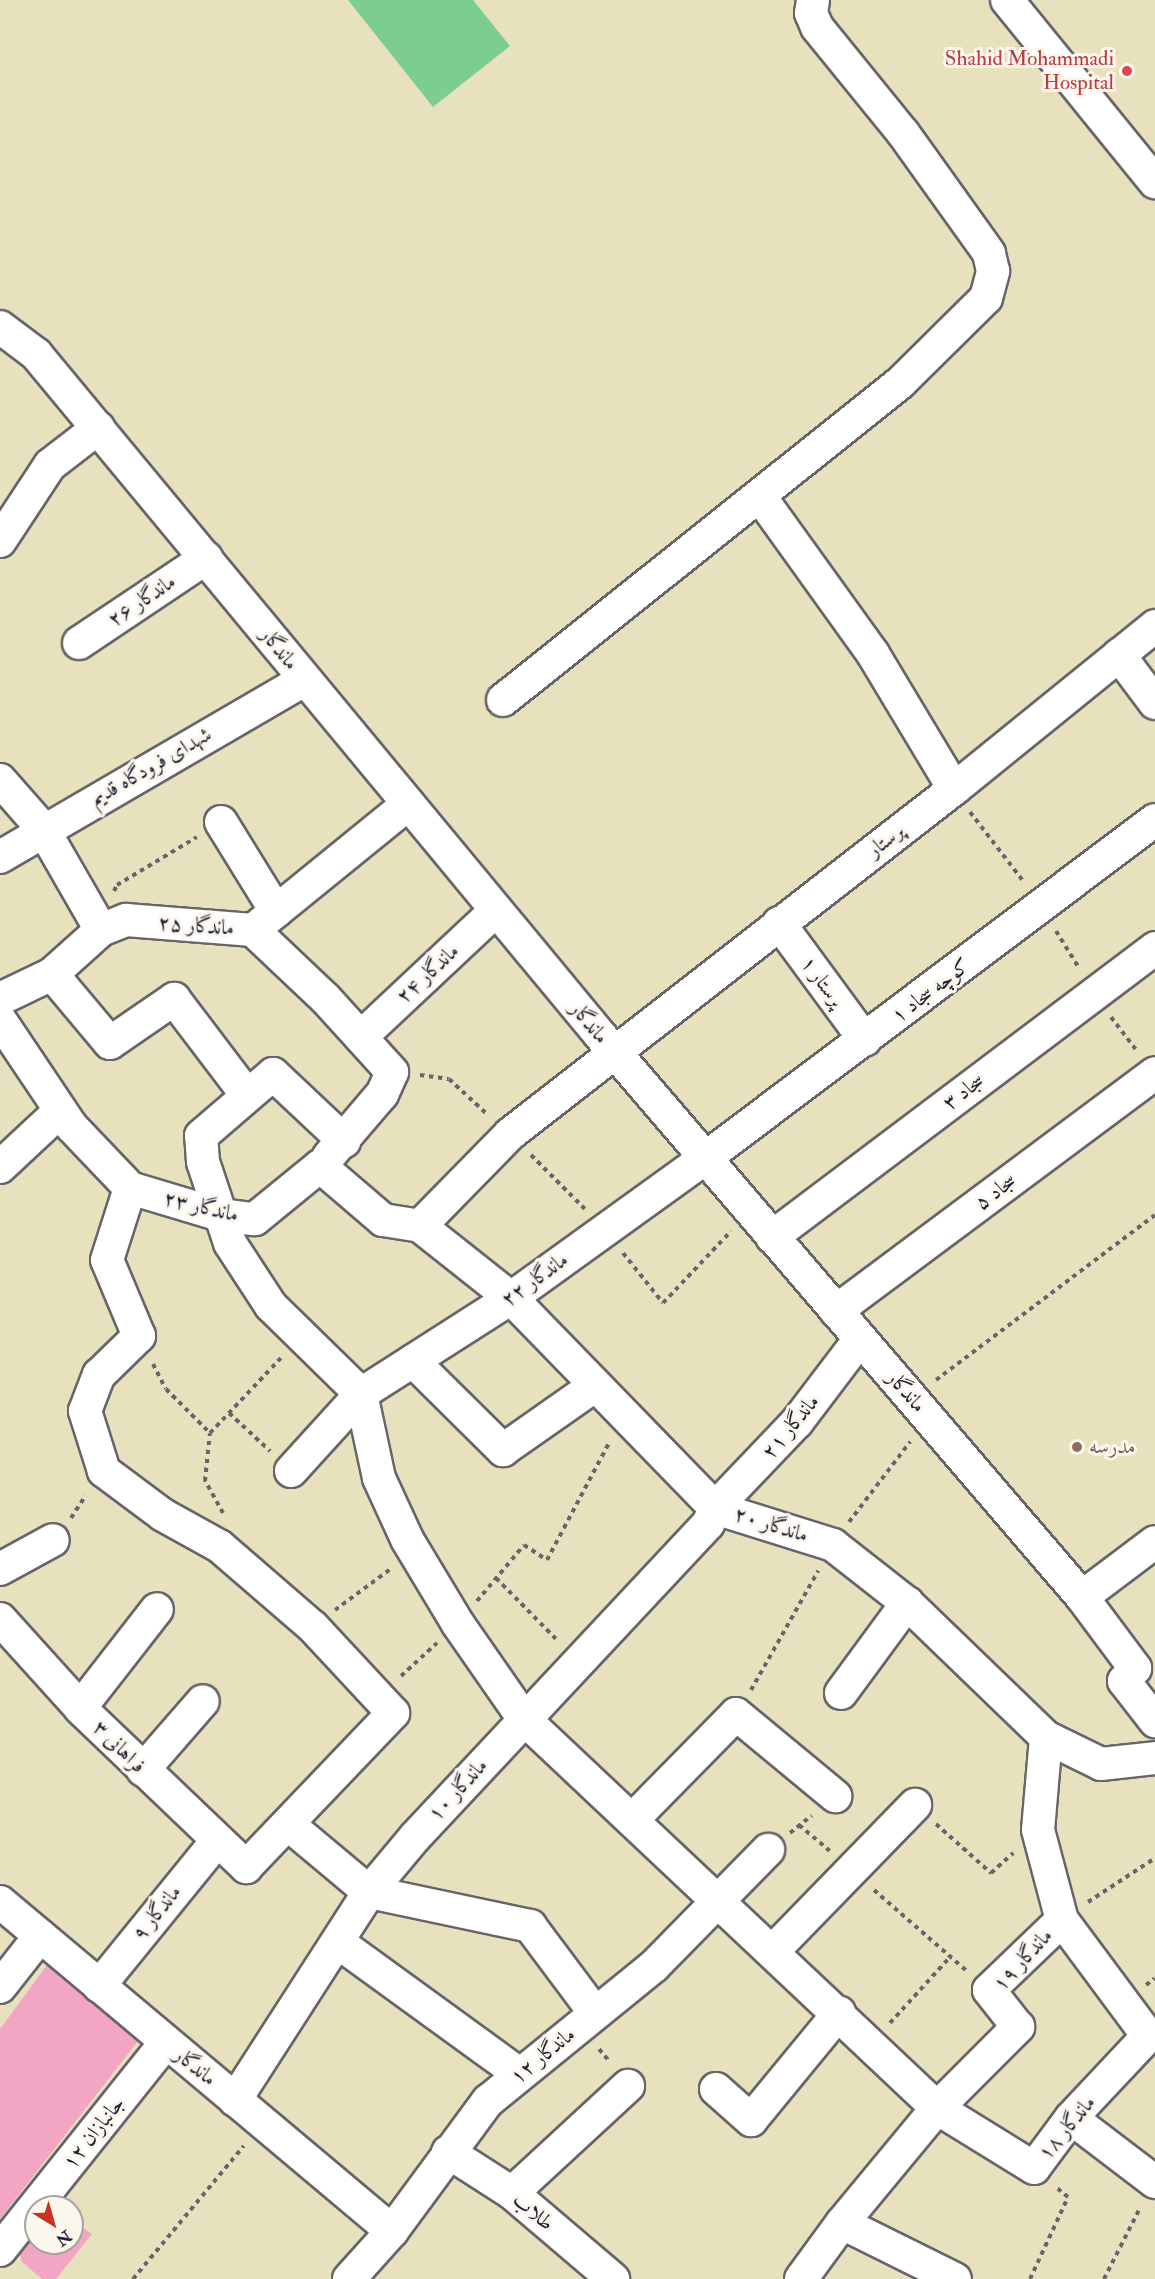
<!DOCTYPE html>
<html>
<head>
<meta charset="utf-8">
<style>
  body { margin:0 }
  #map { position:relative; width:1155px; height:2279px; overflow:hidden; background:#e8e1be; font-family:"IM FELL Double Pica",Amiri,serif }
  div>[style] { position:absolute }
  .green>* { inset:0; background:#7cce90 }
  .building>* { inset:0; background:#f2a6c3 }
  .path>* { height:4px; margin-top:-2px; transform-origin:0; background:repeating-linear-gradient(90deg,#676569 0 4.5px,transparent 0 9px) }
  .roads { filter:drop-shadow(2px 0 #676569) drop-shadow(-2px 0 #676569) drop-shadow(0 2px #676569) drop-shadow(0 -2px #676569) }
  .minor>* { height:32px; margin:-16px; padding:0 16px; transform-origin:16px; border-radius:16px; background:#fff }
  .dots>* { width:16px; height:16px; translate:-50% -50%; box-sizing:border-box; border:3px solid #fbf7ec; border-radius:50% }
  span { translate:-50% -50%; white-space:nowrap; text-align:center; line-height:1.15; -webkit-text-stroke:6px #fbf7ec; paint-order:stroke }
  .health-label { font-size:21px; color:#be3a42 }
  .right { translate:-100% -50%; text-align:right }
  .street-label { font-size:21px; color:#22223b }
  .education-label { font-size:21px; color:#785e54 }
  .left { translate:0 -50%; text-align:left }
  .north { position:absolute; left:24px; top:2195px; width:60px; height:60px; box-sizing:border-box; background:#fbf7ec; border:2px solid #a4a2a5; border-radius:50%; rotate:143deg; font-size:16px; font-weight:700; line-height:24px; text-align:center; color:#22223b }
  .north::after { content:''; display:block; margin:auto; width:21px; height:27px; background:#c8321e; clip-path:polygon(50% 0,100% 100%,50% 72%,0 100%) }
</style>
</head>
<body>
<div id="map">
  <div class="green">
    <i style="clip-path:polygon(348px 0,473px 0,510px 46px,433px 107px)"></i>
  </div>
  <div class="building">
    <i style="clip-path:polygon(47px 1965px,138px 2041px,0 2219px,0 2029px)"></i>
    <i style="clip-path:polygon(72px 2220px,92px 2234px,56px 2279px,42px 2279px,22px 2262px,20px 2254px,36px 2234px,36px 2243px,72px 2243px)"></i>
  </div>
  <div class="path">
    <i style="left:970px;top:812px;width:88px;rotate:52.4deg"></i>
    <i style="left:114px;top:891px;width:7px;rotate:-63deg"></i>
    <i style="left:117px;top:885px;width:93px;rotate:-31deg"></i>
    <i style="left:1056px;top:931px;width:44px;rotate:58.1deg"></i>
    <i style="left:1111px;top:1017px;width:43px;rotate:52.6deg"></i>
    <i style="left:420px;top:1075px;width:29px;rotate:8deg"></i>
    <i style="left:449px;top:1079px;width:53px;rotate:42.7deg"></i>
    <i style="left:531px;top:1155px;width:76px;rotate:45deg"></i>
    <i style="left:623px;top:1253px;width:64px;rotate:51.3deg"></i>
    <i style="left:663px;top:1303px;width:99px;rotate:-46.6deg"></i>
    <i style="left:153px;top:1364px;width:28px;rotate:63deg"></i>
    <i style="left:166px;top:1389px;width:62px;rotate:45deg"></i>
    <i style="left:936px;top:1380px;width:274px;rotate:-37deg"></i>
    <i style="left:229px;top:1413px;width:56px;rotate:42.8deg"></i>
    <i style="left:223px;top:1513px;width:37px;rotate:-119deg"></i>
    <i style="left:205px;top:1481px;width:48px;rotate:-84.1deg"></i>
    <i style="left:210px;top:1433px;width:103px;rotate:-46.6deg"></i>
    <i style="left:71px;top:1518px;width:27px;rotate:-57deg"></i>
    <i style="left:849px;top:1522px;width:101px;rotate:-52.7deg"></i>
    <i style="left:496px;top:1578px;width:90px;rotate:45.5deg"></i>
    <i style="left:477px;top:1601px;width:73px;rotate:-50deg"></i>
    <i style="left:524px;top:1545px;width:27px;rotate:33deg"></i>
    <i style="left:547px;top:1560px;width:135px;rotate:-62.1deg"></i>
    <i style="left:335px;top:1610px;width:71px;rotate:-36.4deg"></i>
    <i style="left:401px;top:1676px;width:49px;rotate:-42.5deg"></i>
    <i style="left:751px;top:1690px;width:137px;rotate:-60.6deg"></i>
    <i style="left:936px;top:1824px;width:74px;rotate:41.7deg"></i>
    <i style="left:991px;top:1873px;width:30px;rotate:-42deg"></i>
    <i style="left:799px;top:1825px;width:40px;rotate:40deg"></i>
    <i style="left:790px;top:1833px;width:28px;rotate:-39deg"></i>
    <i style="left:874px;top:1890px;width:125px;rotate:41.1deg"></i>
    <i style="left:1088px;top:1902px;width:80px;rotate:-33.3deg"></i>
    <i style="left:1146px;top:1985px;width:11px;rotate:-38deg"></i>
    <i style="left:890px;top:2023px;width:89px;rotate:-47.7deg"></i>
    <i style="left:599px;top:2049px;width:17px;rotate:50deg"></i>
    <i style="left:133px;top:2279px;width:173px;rotate:-50.2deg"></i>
    <i style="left:1030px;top:2279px;width:90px;rotate:-65.1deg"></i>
    <i style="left:1068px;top:2197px;width:14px;rotate:-141deg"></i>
    <i style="left:1104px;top:2279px;width:80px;rotate:-63.1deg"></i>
  </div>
  <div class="roads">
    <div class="minor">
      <i style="left:1007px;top:0;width:235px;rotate:50.9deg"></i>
      <i style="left:0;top:327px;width:45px;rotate:36.9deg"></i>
      <i style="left:36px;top:354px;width:884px;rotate:50.37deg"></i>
      <i style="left:600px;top:1035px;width:740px;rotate:49.38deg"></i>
      <i style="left:1082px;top:1597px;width:89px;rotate:53.3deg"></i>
      <i style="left:1135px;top:1668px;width:17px;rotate:130deg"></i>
      <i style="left:1124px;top:1681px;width:51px;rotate:52.2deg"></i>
      <i style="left:761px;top:498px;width:192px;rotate:54.3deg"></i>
      <i style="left:873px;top:654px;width:157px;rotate:59deg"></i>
      <i style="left:0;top:541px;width:91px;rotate:-56.7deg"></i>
      <i style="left:50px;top:465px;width:61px;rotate:-37.6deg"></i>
      <i style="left:79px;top:643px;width:153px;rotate:-33.8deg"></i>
      <i style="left:1119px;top:655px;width:60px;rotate:53.1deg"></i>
      <i style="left:503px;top:700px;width:508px;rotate:-38.61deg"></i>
      <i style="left:900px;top:383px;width:121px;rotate:-44.7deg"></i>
      <i style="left:986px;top:298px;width:28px;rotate:-75deg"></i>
      <i style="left:993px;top:271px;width:18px;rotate:-103deg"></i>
      <i style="left:989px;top:253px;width:148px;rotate:-125.6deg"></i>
      <i style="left:903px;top:133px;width:136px;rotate:-129.1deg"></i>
      <i style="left:817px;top:27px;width:15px;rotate:-113deg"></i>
      <i style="left:811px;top:13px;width:13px;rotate:-81deg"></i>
      <i style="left:0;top:780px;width:65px;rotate:48.7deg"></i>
      <i style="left:43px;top:829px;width:116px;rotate:60.1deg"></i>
      <i style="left:221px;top:822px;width:105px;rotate:58.3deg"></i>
      <i style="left:0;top:857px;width:352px;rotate:-30.2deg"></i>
      <i style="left:779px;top:923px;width:145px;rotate:53.7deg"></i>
      <i style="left:253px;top:930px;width:99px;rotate:43.4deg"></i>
      <i style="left:325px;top:998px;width:100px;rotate:47.8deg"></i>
      <i style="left:392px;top:1072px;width:24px;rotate:114deg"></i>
      <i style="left:382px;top:1094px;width:82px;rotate:130.5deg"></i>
      <i style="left:52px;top:974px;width:90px;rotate:50deg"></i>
      <i style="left:110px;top:1043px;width:78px;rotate:-34.5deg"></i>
      <i style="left:174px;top:999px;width:121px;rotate:52.8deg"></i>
      <i style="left:0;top:999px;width:58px;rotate:-25.7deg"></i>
      <i style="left:52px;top:974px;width:66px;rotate:-41.9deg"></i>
      <i style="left:101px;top:930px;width:27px;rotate:-22deg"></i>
      <i style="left:126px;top:920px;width:127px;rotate:4.5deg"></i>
      <i style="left:253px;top:930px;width:200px;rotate:-39.1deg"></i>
      <i style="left:0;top:1020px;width:129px;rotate:56.1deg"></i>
      <i style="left:72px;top:1127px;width:84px;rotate:46.4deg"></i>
      <i style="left:361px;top:1037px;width:184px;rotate:-43.2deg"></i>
      <i style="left:0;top:1167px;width:82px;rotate:-43deg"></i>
      <i style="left:420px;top:1226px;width:116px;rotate:38.4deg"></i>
      <i style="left:511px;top:1298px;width:293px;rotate:45.8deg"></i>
      <i style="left:715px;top:1508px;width:124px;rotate:17.4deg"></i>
      <i style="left:833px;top:1545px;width:94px;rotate:38.1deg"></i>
      <i style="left:907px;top:1603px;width:193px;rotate:44deg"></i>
      <i style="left:1046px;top:1737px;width:61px;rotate:26.1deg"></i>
      <i style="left:1101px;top:1764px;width:54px;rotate:-6.3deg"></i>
      <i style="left:772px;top:1237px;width:480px;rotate:-37deg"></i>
      <i style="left:836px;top:1311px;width:398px;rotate:-36.7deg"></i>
      <i style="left:413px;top:1361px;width:127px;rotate:44.7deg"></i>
      <i style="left:503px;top:1450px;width:113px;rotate:-35deg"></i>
      <i style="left:291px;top:1471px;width:104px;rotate:-47.7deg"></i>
      <i style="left:361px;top:1394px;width:126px;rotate:-135.6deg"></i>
      <i style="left:271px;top:1306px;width:75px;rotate:-123.1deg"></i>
      <i style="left:230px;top:1243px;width:85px;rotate:-108.4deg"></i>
      <i style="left:203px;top:1162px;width:26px;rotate:-94deg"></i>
      <i style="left:201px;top:1136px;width:95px;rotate:-40.7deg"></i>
      <i style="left:273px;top:1074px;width:98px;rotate:43.3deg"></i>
      <i style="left:0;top:1569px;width:60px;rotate:-28.7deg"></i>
      <i style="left:1082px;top:1597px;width:91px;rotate:-37deg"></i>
      <i style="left:0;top:1619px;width:124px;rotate:47.9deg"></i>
      <i style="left:83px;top:1711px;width:226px;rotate:43.7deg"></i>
      <i style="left:246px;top:1867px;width:213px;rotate:-46.3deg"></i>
      <i style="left:393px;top:1713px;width:117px;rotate:-132.9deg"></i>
      <i style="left:313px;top:1627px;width:124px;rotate:-139.2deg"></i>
      <i style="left:219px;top:1546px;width:64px;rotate:-151deg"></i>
      <i style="left:163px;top:1515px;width:74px;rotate:-143.3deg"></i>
      <i style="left:104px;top:1471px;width:63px;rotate:-107.6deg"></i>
      <i style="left:85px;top:1411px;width:39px;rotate:-69deg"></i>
      <i style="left:99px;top:1375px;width:56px;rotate:-44.3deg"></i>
      <i style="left:139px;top:1336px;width:82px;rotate:-112.8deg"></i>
      <i style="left:107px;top:1260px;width:76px;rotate:-72.3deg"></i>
      <i style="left:130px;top:1188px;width:94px;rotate:16.7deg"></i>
      <i style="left:220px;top:1215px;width:35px;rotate:7deg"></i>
      <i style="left:255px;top:1219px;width:84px;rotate:-39.2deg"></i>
      <i style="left:320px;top:1166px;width:83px;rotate:40.6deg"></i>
      <i style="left:383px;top:1220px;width:37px;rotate:9deg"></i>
      <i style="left:420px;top:1226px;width:129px;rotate:-45.6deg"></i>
      <i style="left:510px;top:1134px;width:562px;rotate:-37.85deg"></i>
      <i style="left:954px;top:789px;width:259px;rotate:-39deg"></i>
      <i style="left:841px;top:1693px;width:112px;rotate:-53.7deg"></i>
      <i style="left:80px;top:1708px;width:125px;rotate:-52.1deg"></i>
      <i style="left:1046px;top:1737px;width:93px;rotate:94.9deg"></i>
      <i style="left:1038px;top:1830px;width:93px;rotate:75.1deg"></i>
      <i style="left:1062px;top:1920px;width:144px;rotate:53.4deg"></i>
      <i style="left:1148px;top:2036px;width:112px;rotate:133.2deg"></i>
      <i style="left:1071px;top:2118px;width:62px;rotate:126.5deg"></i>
      <i style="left:1034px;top:2168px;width:114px;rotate:-148.3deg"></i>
      <i style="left:937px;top:2108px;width:567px;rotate:-136.71deg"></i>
      <i style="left:524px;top:1719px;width:116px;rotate:-124.8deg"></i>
      <i style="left:458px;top:1624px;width:99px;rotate:-121deg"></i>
      <i style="left:407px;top:1539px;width:67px;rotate:-114.7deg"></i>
      <i style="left:379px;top:1478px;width:86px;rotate:-102.1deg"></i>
      <i style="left:361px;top:1394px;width:178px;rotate:-32.6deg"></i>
      <i style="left:511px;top:1298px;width:238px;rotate:-35.8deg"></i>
      <i style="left:704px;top:1159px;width:564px;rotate:-36.93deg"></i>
      <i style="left:143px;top:1770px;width:91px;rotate:-49deg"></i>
      <i style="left:632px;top:1820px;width:148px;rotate:-45.5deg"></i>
      <i style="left:736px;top:1714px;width:129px;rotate:39.6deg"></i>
      <i style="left:289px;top:1825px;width:104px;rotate:39.9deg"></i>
      <i style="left:369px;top:1892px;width:165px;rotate:11.9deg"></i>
      <i style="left:530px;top:1926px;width:109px;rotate:53.2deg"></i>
      <i style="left:0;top:1902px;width:512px;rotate:40.01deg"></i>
      <i style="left:339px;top:1943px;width:223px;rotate:36deg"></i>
      <i style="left:773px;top:1951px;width:204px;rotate:-45.8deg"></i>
      <i style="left:99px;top:1986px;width:187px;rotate:-50.9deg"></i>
      <i style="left:0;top:1987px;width:65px;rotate:-51.9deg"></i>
      <i style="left:716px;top:2089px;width:47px;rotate:41.5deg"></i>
      <i style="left:751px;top:2120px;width:139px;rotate:-50.6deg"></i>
      <i style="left:235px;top:2100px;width:247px;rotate:-57.2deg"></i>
      <i style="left:369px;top:1892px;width:72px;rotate:-50.1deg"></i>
      <i style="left:415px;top:1837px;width:429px;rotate:-46.9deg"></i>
      <i style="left:708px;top:1524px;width:17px;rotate:-66deg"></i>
      <i style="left:715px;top:1508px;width:119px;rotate:-46.4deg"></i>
      <i style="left:797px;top:1422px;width:104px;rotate:-52.8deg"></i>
      <i style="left:1071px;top:2118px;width:106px;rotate:37.3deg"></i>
      <i style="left:448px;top:2152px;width:76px;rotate:32.6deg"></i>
      <i style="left:512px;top:2193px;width:133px;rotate:40.4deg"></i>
      <i style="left:512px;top:2193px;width:158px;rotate:-42.7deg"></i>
      <i style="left:842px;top:2223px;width:126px;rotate:26.4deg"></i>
      <i style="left:0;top:2250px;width:265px;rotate:-51.4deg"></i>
      <i style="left:349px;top:2279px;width:64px;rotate:-48.1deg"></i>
      <i style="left:392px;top:2231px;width:162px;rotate:-53.6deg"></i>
      <i style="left:488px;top:2101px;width:214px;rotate:-39.1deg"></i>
      <i style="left:654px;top:1966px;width:163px;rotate:-45.5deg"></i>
      <i style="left:801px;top:2279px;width:69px;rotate:-53.8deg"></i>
      <i style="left:842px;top:2223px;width:149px;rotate:-50.4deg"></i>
      <i style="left:937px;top:2108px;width:115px;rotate:-45deg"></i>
      <i style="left:1018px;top:2027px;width:47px;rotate:-128.1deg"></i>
      <i style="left:989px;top:1990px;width:101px;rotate:-43.8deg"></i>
    </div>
  </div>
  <div class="dots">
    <i style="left:1127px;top:71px;background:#e0444e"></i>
    <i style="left:1077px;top:1447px;background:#8d6e63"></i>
  </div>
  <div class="health-label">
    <span class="right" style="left:1114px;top:71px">Shahid Mohammadi<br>Hospital</span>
  </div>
  <div class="street-label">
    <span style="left:142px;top:601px;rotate:-34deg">ماندگار ۲۶</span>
    <span style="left:279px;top:649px;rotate:51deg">ماندگار</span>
    <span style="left:151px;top:767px;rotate:-30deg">شهدای فرودگاه قدیم</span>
    <span style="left:886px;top:841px;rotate:-37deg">پرستار</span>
    <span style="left:196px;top:926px;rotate:4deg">ماندگار ۲۵</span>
    <span style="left:428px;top:974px;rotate:-43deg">ماندگار ۲۴</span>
    <span style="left:822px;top:982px;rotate:54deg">پرستار ۱</span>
    <span style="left:931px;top:991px;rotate:-37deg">کوچه سجاد ۱</span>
    <span style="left:589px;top:1023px;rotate:50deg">ماندگار</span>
    <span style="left:964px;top:1092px;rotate:-37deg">سجاد ۳</span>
    <span style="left:996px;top:1192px;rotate:-37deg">سجاد ۵</span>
    <span style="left:201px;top:1207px;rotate:13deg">ماندگار ۲۳</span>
    <span style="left:535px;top:1280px;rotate:-36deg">ماندگار ۲۲</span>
    <span style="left:906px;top:1392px;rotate:49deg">ماندگار</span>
    <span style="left:791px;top:1427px;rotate:-50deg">ماندگار ۲۱</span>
    <span style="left:771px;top:1525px;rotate:17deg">ماندگار ۲۰</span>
    <span style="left:119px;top:1747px;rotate:45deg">فراهانی ۳</span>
    <span style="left:458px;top:1790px;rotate:-47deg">ماندگار ۱۰</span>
    <span style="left:157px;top:1913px;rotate:-51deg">ماندگار ۹</span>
    <span style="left:1023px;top:1960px;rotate:-47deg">ماندگار ۱۹</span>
    <span style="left:543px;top:2056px;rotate:-39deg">ماندگار ۱۲</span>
    <span style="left:195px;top:2067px;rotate:39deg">ماندگار</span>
    <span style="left:1067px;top:2128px;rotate:-50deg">ماندگار ۱۸</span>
    <span style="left:94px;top:2133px;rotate:-52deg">جانبازان ۱۲</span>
    <span style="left:533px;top:2212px;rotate:40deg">طلاب</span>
  </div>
  <div class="education-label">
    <span class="left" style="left:1089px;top:1447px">مدرسه</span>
  </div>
  <div class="north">N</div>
</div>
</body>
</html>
